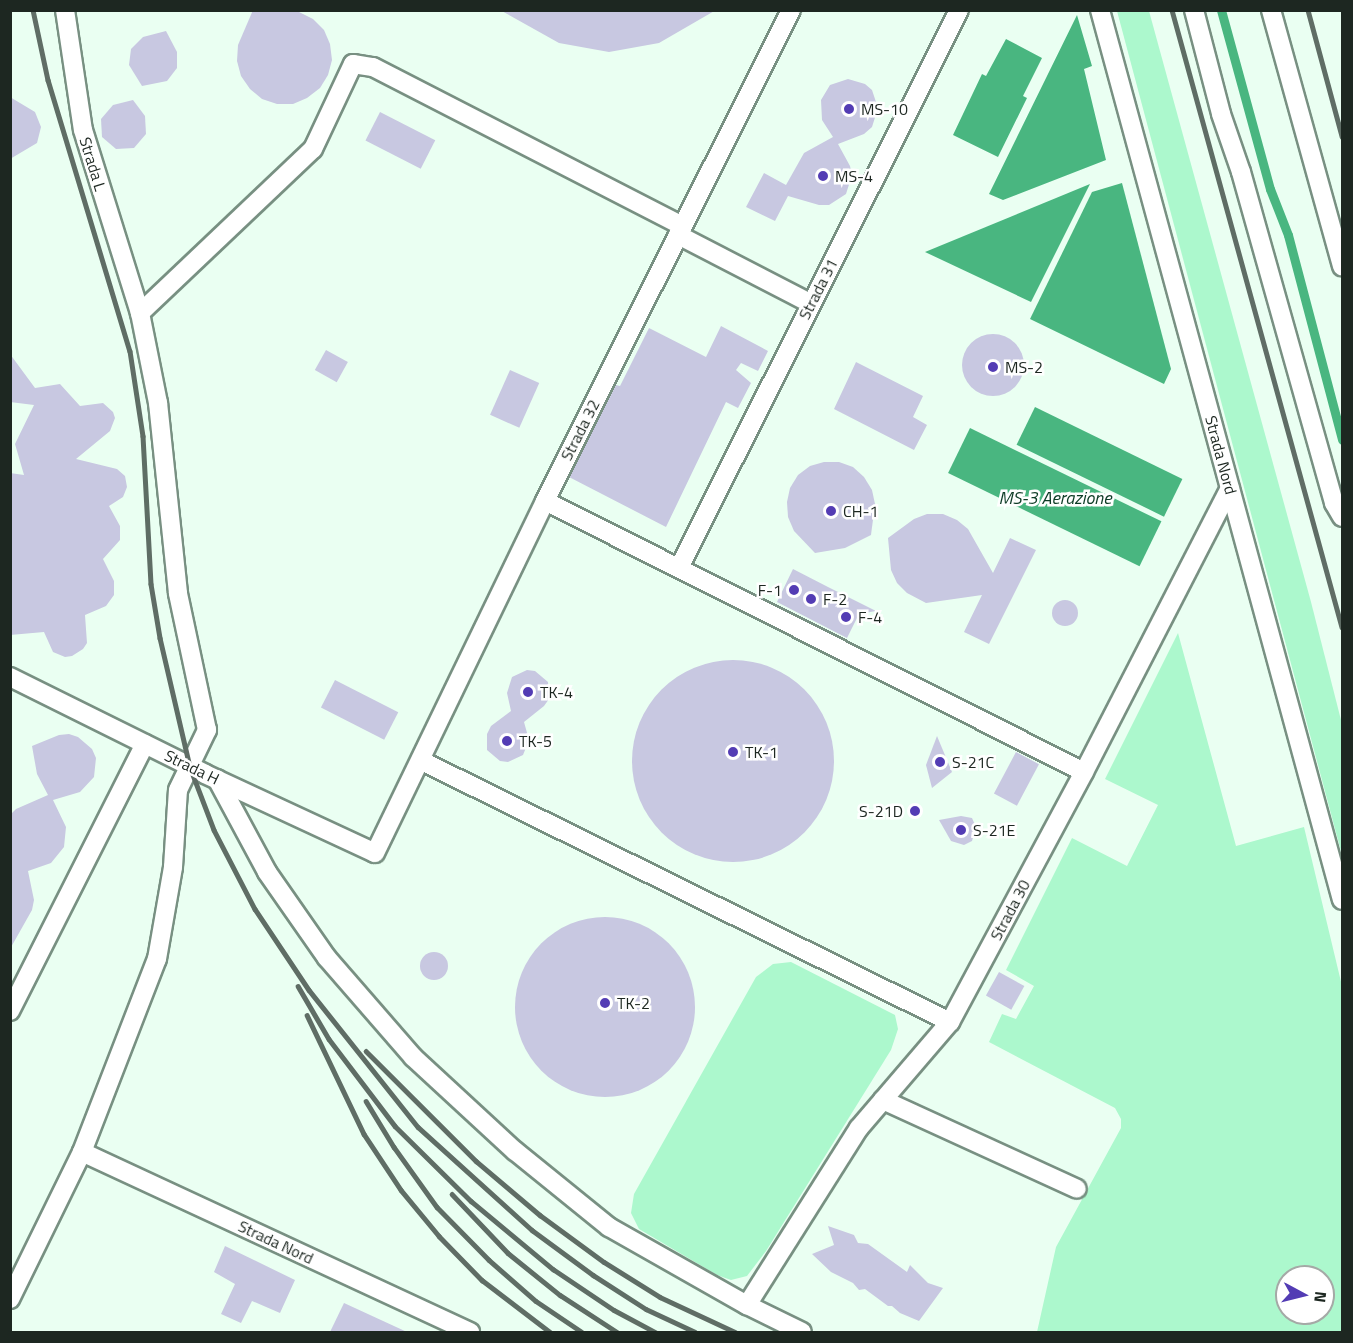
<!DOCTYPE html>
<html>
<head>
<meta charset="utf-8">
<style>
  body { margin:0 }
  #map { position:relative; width:1353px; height:1343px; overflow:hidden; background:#eafff2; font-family:"Titillium Web",sans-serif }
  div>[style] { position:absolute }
  .green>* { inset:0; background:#acf8cd }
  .water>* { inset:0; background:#49b680; transform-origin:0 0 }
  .stream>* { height:9px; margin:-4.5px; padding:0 4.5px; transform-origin:4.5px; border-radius:4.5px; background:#49b680 }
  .building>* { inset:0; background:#c8c8e1; transform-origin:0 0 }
  .round { border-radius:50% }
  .roads { filter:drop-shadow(2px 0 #789082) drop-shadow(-2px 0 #789082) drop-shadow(0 2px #789082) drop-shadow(0 -2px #789082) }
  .service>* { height:18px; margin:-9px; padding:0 9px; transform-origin:9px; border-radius:9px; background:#fff }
  .rail>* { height:4.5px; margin:-2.25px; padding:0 2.25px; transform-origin:2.25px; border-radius:2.25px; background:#5f6d65 }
  .dots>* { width:16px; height:16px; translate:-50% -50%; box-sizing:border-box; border:3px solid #fff; border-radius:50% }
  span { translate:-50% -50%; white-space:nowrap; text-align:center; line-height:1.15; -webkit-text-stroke:5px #fff; paint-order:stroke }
  .poi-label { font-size:16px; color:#1d2721 }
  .left { translate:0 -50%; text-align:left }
  .right { translate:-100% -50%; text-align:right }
  .street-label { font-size:16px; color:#1d2721 }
  .water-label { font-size:18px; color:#0d3c26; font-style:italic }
  .frame { position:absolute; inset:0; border:12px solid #1d2721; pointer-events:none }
  .north { position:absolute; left:1275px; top:1265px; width:60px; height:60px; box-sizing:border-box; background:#fff; border:2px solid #a5a9a6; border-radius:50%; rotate:97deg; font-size:16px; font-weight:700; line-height:24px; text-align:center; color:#1d2721 }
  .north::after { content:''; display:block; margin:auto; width:21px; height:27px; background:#533cb4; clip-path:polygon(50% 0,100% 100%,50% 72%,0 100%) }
</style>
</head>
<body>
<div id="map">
  <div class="green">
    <i style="clip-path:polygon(1117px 11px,1149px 11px,1311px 602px,1342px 724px,1342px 855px)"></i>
    <i style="clip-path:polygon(evenodd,1178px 633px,1236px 846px,1304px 827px,1342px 986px,1342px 1332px,1037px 1332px,1056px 1247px,1121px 1128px,1121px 1119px,1115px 1108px,989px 1042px,1002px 1014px,1016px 1019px,1034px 986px,1006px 970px,1072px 838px,1127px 866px,1158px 805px,1105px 779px,1178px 633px,1287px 1277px,1323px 1277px,1323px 1313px,1287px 1313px,1287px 1277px)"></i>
    <i style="clip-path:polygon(791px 962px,895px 1015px,898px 1029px,891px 1050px,766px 1251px,747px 1276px,731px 1280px,717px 1275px,639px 1229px,631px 1213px,634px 1194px,756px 977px,773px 964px)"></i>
  </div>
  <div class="water">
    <i style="clip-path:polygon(1077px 15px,1092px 66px,1084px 69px,1106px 160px,1003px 200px,989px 194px)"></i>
    <i style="clip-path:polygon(1006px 39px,1042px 58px,1023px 96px,1027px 98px,998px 157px,953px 135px,982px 74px,986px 76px)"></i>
    <i style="clip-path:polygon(1122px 183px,1171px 369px,1164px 384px,1030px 319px,1092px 192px)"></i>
    <i style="clip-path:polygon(1090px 184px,1031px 302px,925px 252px)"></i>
    <i style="left:1035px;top:407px;width:164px;height:42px;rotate:26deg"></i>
    <i style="left:970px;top:428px;width:213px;height:50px;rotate:26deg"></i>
  </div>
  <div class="stream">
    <i style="left:1221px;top:10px;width:186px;rotate:74.7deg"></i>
    <i style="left:1270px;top:189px;width:49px;rotate:68.6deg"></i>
    <i style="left:1288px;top:235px;width:212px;rotate:75.2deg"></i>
  </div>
  <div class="building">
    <i style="clip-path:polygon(253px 10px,299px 12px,313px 19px,324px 30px,330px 44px,332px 60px,328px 75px,320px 88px,307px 98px,293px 104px,277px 104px,262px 99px,250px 89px,241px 76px,237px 61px,238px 45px)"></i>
    <i style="clip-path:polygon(500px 10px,716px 10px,659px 43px,609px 52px,559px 43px)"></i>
    <i style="clip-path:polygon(166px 31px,177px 52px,177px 68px,167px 81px,142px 86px,129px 65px,131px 49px,143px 37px)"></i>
    <i style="clip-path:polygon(848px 79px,865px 84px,872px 90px,878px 108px,872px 127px,864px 134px,838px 144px,850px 166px,852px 175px,846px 194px,829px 205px,819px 205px,788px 196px,775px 221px,746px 207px,764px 173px,786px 185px,804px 153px,833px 137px,822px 120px,821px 100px,830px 85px)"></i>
    <i style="clip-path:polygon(10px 97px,35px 112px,41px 127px,37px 143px,10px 159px)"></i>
    <i style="clip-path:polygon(133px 100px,145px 116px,146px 134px,134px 148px,116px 149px,102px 137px,101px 119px,113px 105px)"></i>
    <i style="left:380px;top:112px;width:62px;height:32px;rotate:27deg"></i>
    <i style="clip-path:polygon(721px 326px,768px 351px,758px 371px,741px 363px,736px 370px,751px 383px,738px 408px,726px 402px,666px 527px,569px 477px,616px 385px,620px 386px,649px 328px,706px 357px)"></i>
    <i class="round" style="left:962px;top:334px;width:62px;height:62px"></i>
    <i style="left:326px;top:350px;width:25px;height:23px;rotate:29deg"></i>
    <i style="clip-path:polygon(10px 354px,35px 388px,60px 384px,80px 406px,103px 403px,113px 412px,115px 418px,110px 431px,76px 459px,117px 469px,125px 476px,127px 487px,123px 497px,109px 506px,120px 526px,120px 540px,103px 559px,114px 581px,114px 595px,106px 606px,85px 615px,87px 643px,83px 649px,72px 656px,65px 657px,53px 652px,44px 632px,10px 635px,10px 473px,24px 475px,15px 444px,34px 405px,10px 402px)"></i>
    <i style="clip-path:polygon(856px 362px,923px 396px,913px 417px,927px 425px,914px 450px,834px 409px)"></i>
    <i style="left:510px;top:370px;width:32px;height:49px;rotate:24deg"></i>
    <i style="clip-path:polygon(824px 462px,839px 462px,853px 467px,864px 477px,872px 490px,875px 504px,871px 535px,845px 548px,815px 553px,794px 531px,788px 517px,787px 502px,790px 488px,798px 475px,810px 466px)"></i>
    <i style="clip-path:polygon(927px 514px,943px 514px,957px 520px,968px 529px,993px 573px,1010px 538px,1036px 550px,989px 644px,964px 632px,982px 595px,926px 603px,907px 593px,897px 583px,891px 570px,888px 538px,914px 519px)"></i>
    <i style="clip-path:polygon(793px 569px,828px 587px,876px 611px,859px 614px,847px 638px,777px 602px)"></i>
    <i class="round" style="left:1052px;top:600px;width:26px;height:26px"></i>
    <i class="round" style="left:632px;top:660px;width:202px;height:202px"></i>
    <i style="clip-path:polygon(527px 670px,535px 671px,548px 682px,549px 699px,544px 706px,524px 722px,529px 740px,523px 755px,508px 762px,500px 761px,487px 750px,487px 734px,491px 726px,511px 711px,507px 693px,512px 677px)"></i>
    <i style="left:335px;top:680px;width:71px;height:31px;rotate:27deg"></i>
    <i style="clip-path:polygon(69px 734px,78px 737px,92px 749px,96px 758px,94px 777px,80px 792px,53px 800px,66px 827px,64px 847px,51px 863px,28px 871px,34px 900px,32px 910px,10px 949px,10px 815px,16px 809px,48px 795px,37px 774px,32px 746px,59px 735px)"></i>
    <i style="clip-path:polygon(937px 736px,952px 772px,932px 788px,926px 765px)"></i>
    <i style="left:1016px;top:752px;width:26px;height:47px;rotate:28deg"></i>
    <i style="clip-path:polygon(961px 816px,972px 818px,976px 827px,972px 841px,964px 845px,951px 841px,939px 820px)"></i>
    <i class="round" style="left:515px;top:917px;width:180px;height:180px"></i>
    <i class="round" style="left:420px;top:952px;width:28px;height:28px"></i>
    <i style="left:999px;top:972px;width:29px;height:27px;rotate:29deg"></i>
    <i style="clip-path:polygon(828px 1226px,854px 1235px,858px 1243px,868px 1244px,907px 1272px,910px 1265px,928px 1283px,943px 1288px,919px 1321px,900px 1313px,892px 1306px,888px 1306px,865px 1289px,859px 1290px,853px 1283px,831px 1272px,812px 1254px,834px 1245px)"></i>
    <i style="clip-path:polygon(225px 1246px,295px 1280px,280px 1313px,252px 1301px,241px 1323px,221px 1314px,235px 1284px,214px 1272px)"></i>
    <i style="clip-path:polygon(344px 1303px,407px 1332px,330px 1332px)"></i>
  </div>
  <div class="roads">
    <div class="service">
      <i style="left:65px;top:10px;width:121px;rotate:81.5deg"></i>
      <i style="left:83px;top:130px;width:192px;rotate:72.7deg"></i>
      <i style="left:1100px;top:10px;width:922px;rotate:74.79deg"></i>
      <i style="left:1194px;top:10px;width:107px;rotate:75.4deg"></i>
      <i style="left:1221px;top:114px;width:61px;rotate:71deg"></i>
      <i style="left:1241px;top:172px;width:344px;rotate:74.3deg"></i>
      <i style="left:1334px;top:503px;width:16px;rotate:60deg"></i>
      <i style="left:1271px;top:10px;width:266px;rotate:74.5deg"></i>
      <i style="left:678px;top:235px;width:148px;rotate:27.3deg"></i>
      <i style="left:545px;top:501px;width:603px;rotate:26.69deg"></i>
      <i style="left:679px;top:568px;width:624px;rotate:-63.35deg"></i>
      <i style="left:10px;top:677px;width:218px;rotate:26.4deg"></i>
      <i style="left:205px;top:774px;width:187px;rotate:24.9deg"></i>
      <i style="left:375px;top:853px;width:391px;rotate:-64.2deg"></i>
      <i style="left:545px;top:501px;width:549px;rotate:-63.39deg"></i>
      <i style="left:422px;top:761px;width:589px;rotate:26.3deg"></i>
      <i style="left:217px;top:779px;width:106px;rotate:61.7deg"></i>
      <i style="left:267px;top:872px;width:105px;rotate:55.1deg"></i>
      <i style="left:327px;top:958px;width:131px;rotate:49deg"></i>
      <i style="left:413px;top:1057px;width:139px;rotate:42.7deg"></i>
      <i style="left:515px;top:1151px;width:121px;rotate:39deg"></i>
      <i style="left:609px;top:1227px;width:159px;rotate:29.5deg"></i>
      <i style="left:747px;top:1305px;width:61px;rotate:26.1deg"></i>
      <i style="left:10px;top:1011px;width:299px;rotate:-63.2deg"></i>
      <i style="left:883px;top:1100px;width:213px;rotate:24.6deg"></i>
      <i style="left:82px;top:1152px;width:428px;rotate:24.9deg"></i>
      <i style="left:10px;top:1299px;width:164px;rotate:-63.9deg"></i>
      <i style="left:82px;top:1152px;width:207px;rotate:-68.8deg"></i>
      <i style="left:157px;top:959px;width:93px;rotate:-80.1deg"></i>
      <i style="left:173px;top:867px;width:77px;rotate:-86.3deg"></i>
      <i style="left:178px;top:790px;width:67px;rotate:-64.2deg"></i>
      <i style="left:207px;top:730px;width:140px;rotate:-102deg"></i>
      <i style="left:178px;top:593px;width:191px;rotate:-96deg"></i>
      <i style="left:158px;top:403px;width:92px;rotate:-101.3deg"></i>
      <i style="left:140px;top:313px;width:238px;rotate:-43.5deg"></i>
      <i style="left:313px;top:149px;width:94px;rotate:-64.8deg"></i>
      <i style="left:353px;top:64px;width:20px;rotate:9deg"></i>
      <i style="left:373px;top:67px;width:348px;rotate:27.2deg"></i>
      <i style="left:747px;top:1305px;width:209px;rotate:-57.7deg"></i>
      <i style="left:859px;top:1128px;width:140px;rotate:-49.4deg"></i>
      <i style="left:950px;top:1022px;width:284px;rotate:-61.8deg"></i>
      <i style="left:1084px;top:772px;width:319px;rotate:-62.8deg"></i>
    </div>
  </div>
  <div class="rail">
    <i style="left:33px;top:10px;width:72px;rotate:77.9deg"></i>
    <i style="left:48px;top:80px;width:283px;rotate:73.2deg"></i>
    <i style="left:130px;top:351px;width:86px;rotate:81.3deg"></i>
    <i style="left:143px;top:436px;width:148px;rotate:86.9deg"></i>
    <i style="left:151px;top:584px;width:55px;rotate:80.5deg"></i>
    <i style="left:160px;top:638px;width:132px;rotate:76.9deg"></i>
    <i style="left:190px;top:767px;width:67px;rotate:69.1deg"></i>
    <i style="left:214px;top:830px;width:89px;rotate:62.6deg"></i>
    <i style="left:255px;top:909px;width:97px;rotate:56.3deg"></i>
    <i style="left:309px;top:990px;width:175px;rotate:51.5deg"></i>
    <i style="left:418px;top:1127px;width:154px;rotate:42.1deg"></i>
    <i style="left:532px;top:1230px;width:76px;rotate:36.4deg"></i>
    <i style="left:593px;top:1275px;width:63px;rotate:32.7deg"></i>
    <i style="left:646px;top:1309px;width:54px;rotate:25.1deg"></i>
    <i style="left:1172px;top:10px;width:640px;rotate:74.6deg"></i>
    <i style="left:1308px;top:10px;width:131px;rotate:74.9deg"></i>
    <i style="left:298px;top:986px;width:61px;rotate:59.7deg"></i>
    <i style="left:329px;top:1039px;width:109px;rotate:52.8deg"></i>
    <i style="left:395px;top:1126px;width:107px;rotate:44.6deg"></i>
    <i style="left:471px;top:1201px;width:107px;rotate:39.7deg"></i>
    <i style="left:553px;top:1269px;width:73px;rotate:33.9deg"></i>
    <i style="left:614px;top:1310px;width:47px;rotate:28.2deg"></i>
    <i style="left:307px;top:1015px;width:132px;rotate:64.4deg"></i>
    <i style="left:364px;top:1134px;width:67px;rotate:56.5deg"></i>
    <i style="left:401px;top:1190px;width:60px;rotate:50.4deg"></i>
    <i style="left:439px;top:1236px;width:62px;rotate:45.7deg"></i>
    <i style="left:482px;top:1280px;width:86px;rotate:37.4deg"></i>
    <i style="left:366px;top:1051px;width:156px;rotate:45deg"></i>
    <i style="left:476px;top:1161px;width:84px;rotate:40.2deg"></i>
    <i style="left:540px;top:1215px;width:79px;rotate:36.3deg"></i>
    <i style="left:604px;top:1262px;width:66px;rotate:32deg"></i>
    <i style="left:660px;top:1297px;width:83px;rotate:25deg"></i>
    <i style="left:366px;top:1101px;width:54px;rotate:58.7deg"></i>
    <i style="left:394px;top:1147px;width:74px;rotate:54.4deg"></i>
    <i style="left:437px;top:1207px;width:74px;rotate:45.5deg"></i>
    <i style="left:489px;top:1260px;width:62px;rotate:41.1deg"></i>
    <i style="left:536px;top:1301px;width:55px;rotate:34deg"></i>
    <i style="left:452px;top:1194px;width:81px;rotate:46.5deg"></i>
    <i style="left:508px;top:1253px;width:67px;rotate:38.9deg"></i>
    <i style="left:560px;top:1295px;width:68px;rotate:33deg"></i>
  </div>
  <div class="dots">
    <i style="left:849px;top:109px;background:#533cb4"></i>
    <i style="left:823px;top:176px;background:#533cb4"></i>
    <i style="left:993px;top:367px;background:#533cb4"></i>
    <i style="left:831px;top:511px;background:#533cb4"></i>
    <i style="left:794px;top:590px;background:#533cb4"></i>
    <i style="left:811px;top:599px;background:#533cb4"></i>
    <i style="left:846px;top:617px;background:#533cb4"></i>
    <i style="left:528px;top:692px;background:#533cb4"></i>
    <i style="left:507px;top:741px;background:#533cb4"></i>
    <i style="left:733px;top:752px;background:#533cb4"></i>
    <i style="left:940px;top:762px;background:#533cb4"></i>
    <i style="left:915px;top:811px;background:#533cb4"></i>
    <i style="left:961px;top:830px;background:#533cb4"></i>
    <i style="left:605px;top:1003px;background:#533cb4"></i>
  </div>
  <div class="poi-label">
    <span class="left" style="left:861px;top:109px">MS-10</span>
    <span class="left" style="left:835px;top:176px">MS-4</span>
    <span class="left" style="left:1005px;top:367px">MS-2</span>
    <span class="left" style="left:843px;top:511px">CH-1</span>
    <span class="right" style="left:782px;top:590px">F-1</span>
    <span class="left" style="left:823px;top:599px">F-2</span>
    <span class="left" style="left:858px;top:617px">F-4</span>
    <span class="left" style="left:540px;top:692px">TK-4</span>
    <span class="left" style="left:519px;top:741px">TK-5</span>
    <span class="left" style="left:745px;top:752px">TK-1</span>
    <span class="left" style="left:952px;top:762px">S-21C</span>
    <span class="right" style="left:903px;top:811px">S-21D</span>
    <span class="left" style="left:973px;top:830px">S-21E</span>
    <span class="left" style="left:617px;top:1003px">TK-2</span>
  </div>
  <div class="street-label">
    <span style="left:93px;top:164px;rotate:73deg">Strada L</span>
    <span style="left:818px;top:289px;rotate:-63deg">Strada 31</span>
    <span style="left:580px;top:430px;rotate:-63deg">Strada 32</span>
    <span style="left:1221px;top:455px;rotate:75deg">Strada Nord</span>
    <span style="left:192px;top:767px;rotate:26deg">Strada H</span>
    <span style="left:1010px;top:910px;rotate:-62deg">Strada 30</span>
    <span style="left:276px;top:1242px;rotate:25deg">Strada Nord</span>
  </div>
  <div class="water-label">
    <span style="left:1055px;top:498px">MS-3 Aerazione</span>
  </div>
  <div class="frame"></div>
  <div class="north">N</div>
</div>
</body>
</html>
